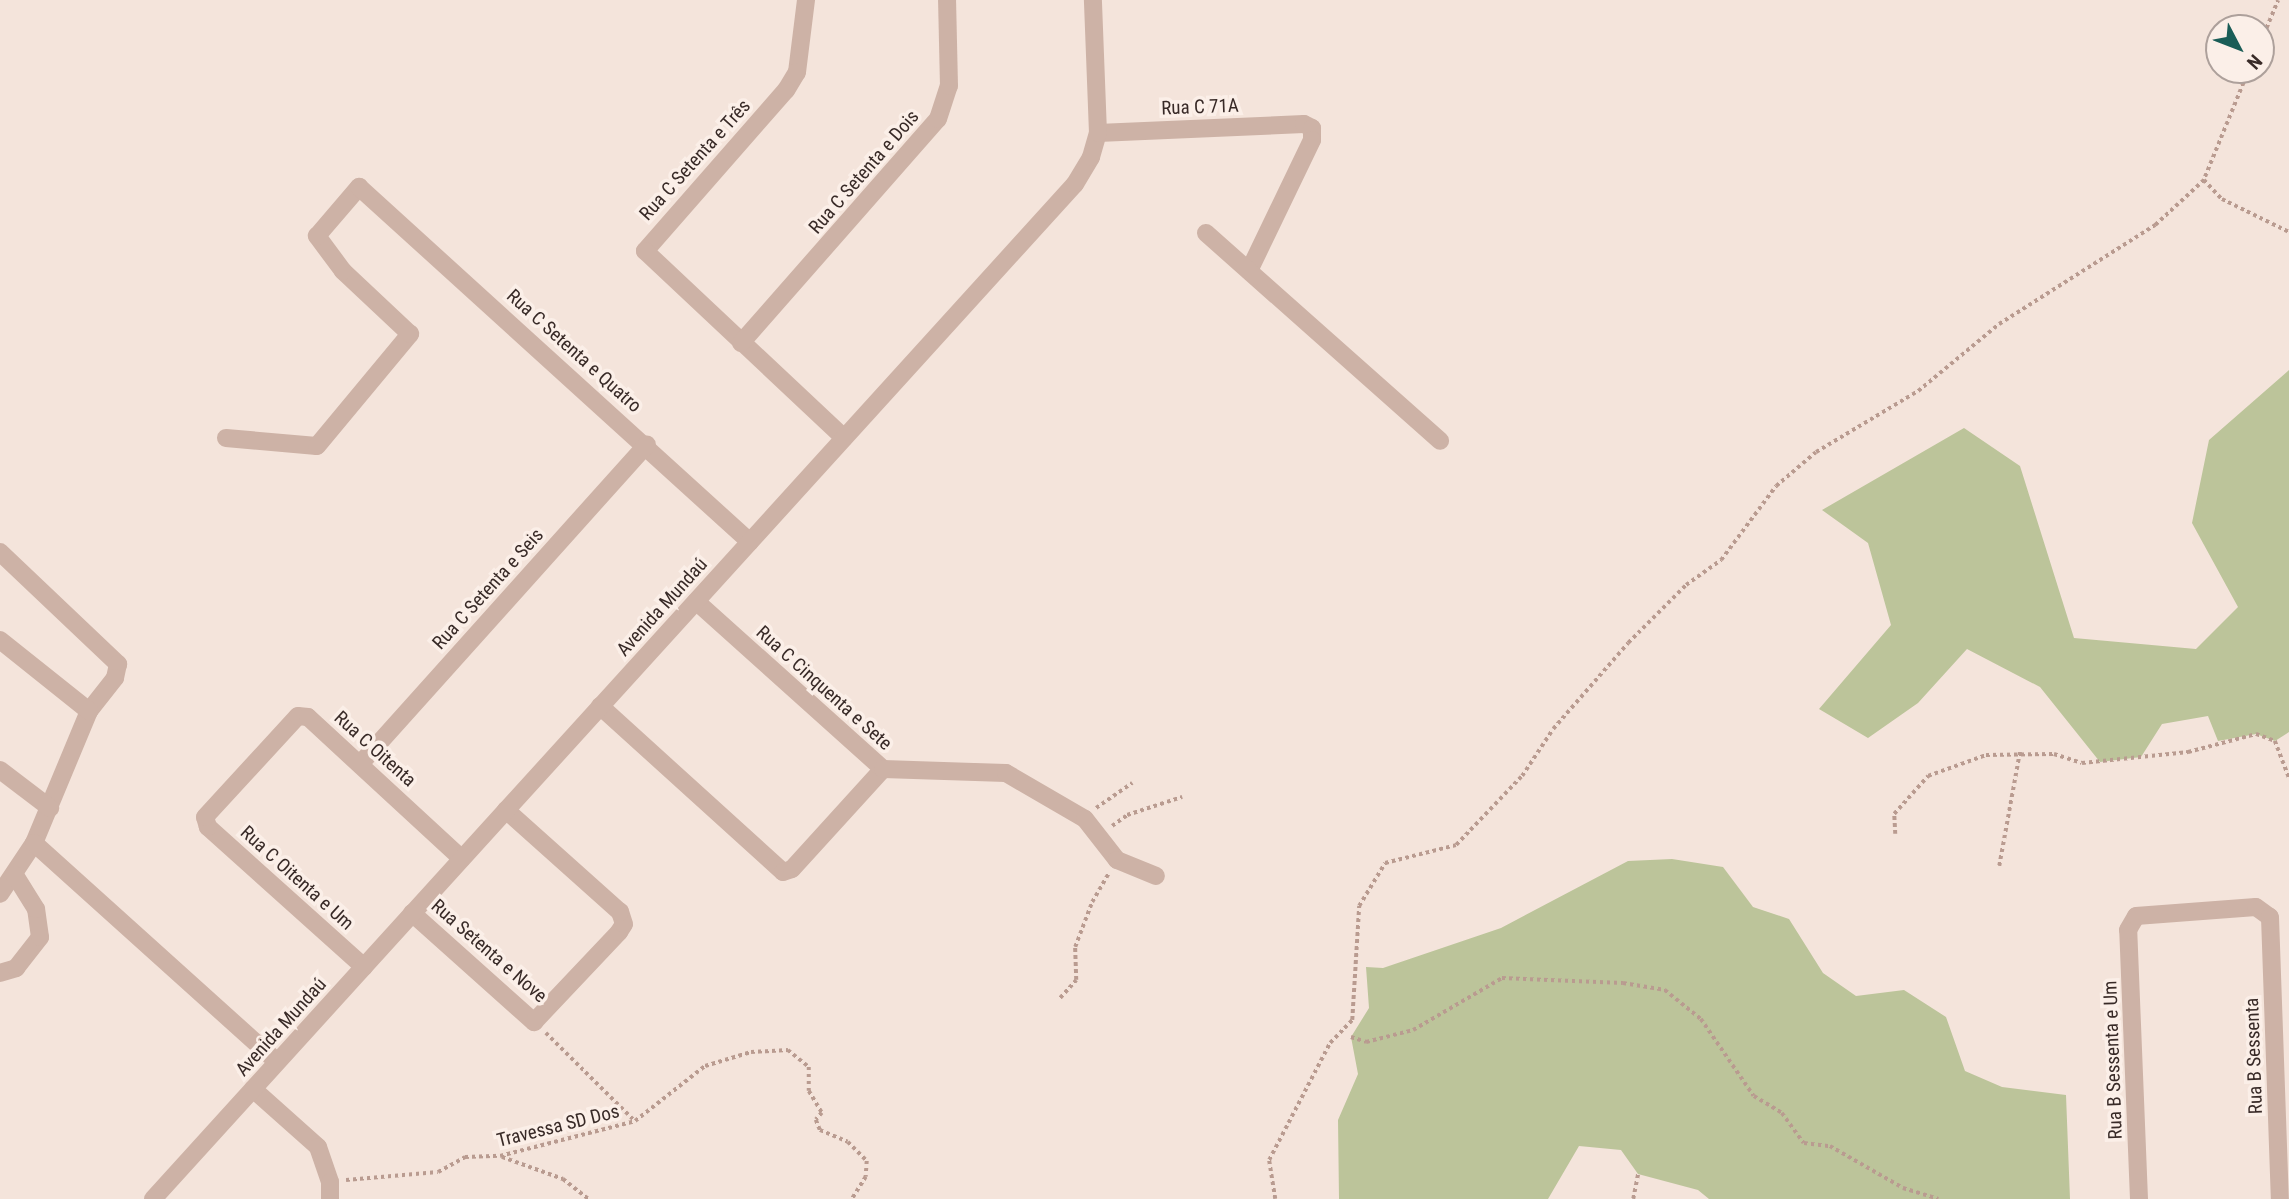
<!DOCTYPE html>
<html>
<head>
<meta charset="utf-8">
<style>
  body { margin:0 }
  #map { position:relative; width:2289px; height:1199px; overflow:hidden; background:#f4e4db; font-family:"Roboto Condensed",sans-serif }
  div>[style] { position:absolute }
  .green>* { inset:0; background:#bcc49a }
  .path>* { height:3.5px; margin-top:-1.75px; transform-origin:0; background:repeating-linear-gradient(90deg,#b99b90 0 3.5px,transparent 0 7px) }
  .minor>* { height:18px; margin:-9px; padding:0 9px; transform-origin:9px; border-radius:9px; background:#cdb2a6 }
  span { translate:-50% -50%; white-space:nowrap; text-align:center; line-height:1.15; -webkit-text-stroke:7px #fbefe8; paint-order:stroke }
  .street-label { font-size:19px; color:#382a27 }
  .north { position:absolute; left:2205px; top:14px; width:70px; height:70px; box-sizing:border-box; background:#fbefe8; border:2px solid #ada09b; border-radius:50%; rotate:132deg; font-size:19px; font-weight:700; line-height:28px; text-align:center; color:#382a27 }
  .north::after { content:''; display:block; margin:auto; width:24px; height:32px; background:#1a5d57; clip-path:polygon(50% 0,100% 100%,50% 72%,0 100%) }
</style>
</head>
<body>
<div id="map">
  <div class="green">
    <i style="clip-path:polygon(2289px 370px,2289px 732px,2275px 741px,2256px 734px,2218px 741px,2208px 716px,2162px 724px,2141px 757px,2100px 762px,2040px 687px,1967px 649px,1918px 703px,1868px 738px,1819px 709px,1891px 625px,1868px 543px,1822px 510px,1964px 428px,2020px 466px,2074px 638px,2196px 649px,2238px 607px,2192px 523px,2209px 440px)"></i>
    <i style="clip-path:polygon(1672px 859px,1723px 867px,1753px 907px,1789px 919px,1823px 973px,1856px 996px,1904px 990px,1946px 1017px,1965px 1071px,2002px 1087px,2066px 1095px,2070px 1199px,1709px 1199px,1698px 1190px,1638px 1174px,1621px 1150px,1579px 1146px,1548px 1199px,1339px 1199px,1338px 1120px,1358px 1074px,1351px 1037px,1369px 1008px,1366px 967px,1383px 968px,1501px 928px,1628px 861px)"></i>
  </div>
  <div class="path">
    <i style="left:2261px;top:41px;width:44px;rotate:-67.5deg"></i>
    <i style="left:2249px;top:70px;width:119px;rotate:112.2deg"></i>
    <i style="left:2204px;top:180px;width:26px;rotate:47deg"></i>
    <i style="left:2222px;top:199px;width:75px;rotate:26.2deg"></i>
    <i style="left:1096px;top:808px;width:44px;rotate:-34.8deg"></i>
    <i style="left:1112px;top:826px;width:19px;rotate:-36deg"></i>
    <i style="left:1127px;top:815px;width:58px;rotate:-18.1deg"></i>
    <i style="left:1895px;top:834px;width:20px;rotate:-93deg"></i>
    <i style="left:1894px;top:814px;width:51px;rotate:-48.2deg"></i>
    <i style="left:1928px;top:776px;width:62px;rotate:-19.9deg"></i>
    <i style="left:1986px;top:755px;width:68px;rotate:-0.8deg"></i>
    <i style="left:2054px;top:754px;width:29px;rotate:18deg"></i>
    <i style="left:2082px;top:763px;width:107px;rotate:-5.9deg"></i>
    <i style="left:2188px;top:752px;width:70px;rotate:-14.8deg"></i>
    <i style="left:2256px;top:734px;width:20px;rotate:20deg"></i>
    <i style="left:2275px;top:741px;width:39px;rotate:69deg"></i>
    <i style="left:1999px;top:866px;width:117px;rotate:-79.7deg"></i>
    <i style="left:1060px;top:998px;width:24px;rotate:-48deg"></i>
    <i style="left:1076px;top:980px;width:33px;rotate:-92deg"></i>
    <i style="left:1075px;top:947px;width:48px;rotate:-69.3deg"></i>
    <i style="left:1092px;top:902px;width:32px;rotate:-60deg"></i>
    <i style="left:546px;top:1033px;width:125px;rotate:44.7deg"></i>
    <i style="left:1351px;top:1037px;width:16px;rotate:18deg"></i>
    <i style="left:1366px;top:1042px;width:49px;rotate:-14.3deg"></i>
    <i style="left:1413px;top:1030px;width:103px;rotate:-30.3deg"></i>
    <i style="left:1502px;top:978px;width:121px;rotate:2.4deg"></i>
    <i style="left:1623px;top:983px;width:43px;rotate:9.5deg"></i>
    <i style="left:1665px;top:990px;width:46px;rotate:38.9deg"></i>
    <i style="left:1701px;top:1019px;width:93px;rotate:55.5deg"></i>
    <i style="left:1754px;top:1096px;width:33px;rotate:31deg"></i>
    <i style="left:1782px;top:1113px;width:37px;rotate:54deg"></i>
    <i style="left:1804px;top:1143px;width:26px;rotate:7deg"></i>
    <i style="left:1830px;top:1146px;width:84px;rotate:29.9deg"></i>
    <i style="left:1903px;top:1188px;width:37px;rotate:17deg"></i>
    <i style="left:502px;top:1157px;width:65px;rotate:19.8deg"></i>
    <i style="left:563px;top:1179px;width:33px;rotate:38deg"></i>
    <i style="left:346px;top:1180px;width:92px;rotate:-5deg"></i>
    <i style="left:438px;top:1172px;width:31px;rotate:-29deg"></i>
    <i style="left:465px;top:1157px;width:35px;rotate:-2deg"></i>
    <i style="left:500px;top:1156px;width:139px;rotate:-14.5deg"></i>
    <i style="left:635px;top:1121px;width:89px;rotate:-38.2deg"></i>
    <i style="left:705px;top:1066px;width:48px;rotate:-16.9deg"></i>
    <i style="left:751px;top:1052px;width:37px;rotate:-3deg"></i>
    <i style="left:788px;top:1050px;width:27px;rotate:39deg"></i>
    <i style="left:809px;top:1067px;width:24px;rotate:90deg"></i>
    <i style="left:809px;top:1091px;width:26px;rotate:59deg"></i>
    <i style="left:822px;top:1113px;width:9px;rotate:131deg"></i>
    <i style="left:816px;top:1120px;width:11px;rotate:68deg"></i>
    <i style="left:820px;top:1130px;width:30px;rotate:23deg"></i>
    <i style="left:848px;top:1142px;width:27px;rotate:45deg"></i>
    <i style="left:867px;top:1161px;width:16px;rotate:94deg"></i>
    <i style="left:866px;top:1177px;width:26px;rotate:122deg"></i>
    <i style="left:1275px;top:1199px;width:39px;rotate:-99deg"></i>
    <i style="left:1269px;top:1160px;width:132px;rotate:-62.5deg"></i>
    <i style="left:1330px;top:1043px;width:32px;rotate:-46deg"></i>
    <i style="left:1352px;top:1020px;width:114px;rotate:-86.5deg"></i>
    <i style="left:1359px;top:906px;width:50px;rotate:-58.8deg"></i>
    <i style="left:1385px;top:863px;width:73px;rotate:-14.2deg"></i>
    <i style="left:1456px;top:845px;width:95px;rotate:-46.3deg"></i>
    <i style="left:1522px;top:776px;width:56px;rotate:-56.6deg"></i>
    <i style="left:1553px;top:729px;width:114px;rotate:-48.9deg"></i>
    <i style="left:1628px;top:643px;width:82px;rotate:-45deg"></i>
    <i style="left:1686px;top:585px;width:43px;rotate:-35.5deg"></i>
    <i style="left:1721px;top:560px;width:92px;rotate:-53.4deg"></i>
    <i style="left:1776px;top:486px;width:52px;rotate:-40.4deg"></i>
    <i style="left:1816px;top:452px;width:119px;rotate:-30.9deg"></i>
    <i style="left:1918px;top:391px;width:105px;rotate:-39.6deg"></i>
    <i style="left:1999px;top:324px;width:185px;rotate:-32.4deg"></i>
    <i style="left:2155px;top:225px;width:67px;rotate:-42.6deg"></i>
    <i style="left:1633px;top:1199px;width:25px;rotate:-79deg"></i>
  </div>
  <div class="minor">
    <i style="left:806px;top:0;width:73px;rotate:97.1deg"></i>
    <i style="left:797px;top:72px;width:21px;rotate:121deg"></i>
    <i style="left:786px;top:90px;width:214px;rotate:131.2deg"></i>
    <i style="left:645px;top:251px;width:273px;rotate:43.2deg"></i>
    <i style="left:1098px;top:133px;width:206px;rotate:-2.5deg"></i>
    <i style="left:1304px;top:124px;width:9px;rotate:27deg"></i>
    <i style="left:1312px;top:128px;width:12px;rotate:90deg"></i>
    <i style="left:1312px;top:140px;width:145px;rotate:115.7deg"></i>
    <i style="left:1206px;top:233px;width:313px;rotate:41.6deg"></i>
    <i style="left:741px;top:343px;width:298px;rotate:-48.7deg"></i>
    <i style="left:938px;top:119px;width:35px;rotate:-72deg"></i>
    <i style="left:949px;top:86px;width:86px;rotate:-91.3deg"></i>
    <i style="left:226px;top:438px;width:91px;rotate:5deg"></i>
    <i style="left:317px;top:446px;width:146px;rotate:-50.3deg"></i>
    <i style="left:410px;top:334px;width:92px;rotate:-136.8deg"></i>
    <i style="left:343px;top:271px;width:44px;rotate:-126.6deg"></i>
    <i style="left:317px;top:236px;width:65px;rotate:-49.4deg"></i>
    <i style="left:359px;top:187px;width:528px;rotate:42.24deg"></i>
    <i style="left:0;top:552px;width:163px;rotate:43.5deg"></i>
    <i style="left:118px;top:664px;width:14px;rotate:102deg"></i>
    <i style="left:115px;top:678px;width:42px;rotate:128.2deg"></i>
    <i style="left:89px;top:711px;width:143px;rotate:112.6deg"></i>
    <i style="left:34px;top:843px;width:61px;rotate:123.7deg"></i>
    <i style="left:0;top:640px;width:114px;rotate:38.6deg"></i>
    <i style="left:600px;top:706px;width:247px;rotate:42.2deg"></i>
    <i style="left:783px;top:872px;width:9px;rotate:-18deg"></i>
    <i style="left:792px;top:869px;width:135px;rotate:-47.7deg"></i>
    <i style="left:883px;top:769px;width:251px;rotate:-138.1deg"></i>
    <i style="left:361px;top:763px;width:428px;rotate:-48.1deg"></i>
    <i style="left:883px;top:769px;width:123px;rotate:1.9deg"></i>
    <i style="left:1006px;top:773px;width:91px;rotate:30.2deg"></i>
    <i style="left:1085px;top:819px;width:52px;rotate:52deg"></i>
    <i style="left:1117px;top:860px;width:42px;rotate:22.3deg"></i>
    <i style="left:0;top:770px;width:63px;rotate:37.2deg"></i>
    <i style="left:34px;top:843px;width:327px;rotate:42deg"></i>
    <i style="left:412px;top:913px;width:164px;rotate:41.8deg"></i>
    <i style="left:534px;top:1022px;width:124px;rotate:-46.6deg"></i>
    <i style="left:619px;top:932px;width:9px;rotate:-58deg"></i>
    <i style="left:624px;top:924px;width:13px;rotate:-108deg"></i>
    <i style="left:620px;top:912px;width:153px;rotate:-138.2deg"></i>
    <i style="left:364px;top:967px;width:210px;rotate:-138.1deg"></i>
    <i style="left:208px;top:827px;width:10px;rotate:-107deg"></i>
    <i style="left:205px;top:817px;width:137px;rotate:-47.4deg"></i>
    <i style="left:298px;top:716px;width:10px;rotate:6deg"></i>
    <i style="left:308px;top:717px;width:209px;rotate:42.7deg"></i>
    <i style="left:0;top:973px;width:17px;rotate:-17deg"></i>
    <i style="left:16px;top:968px;width:39px;rotate:-52deg"></i>
    <i style="left:40px;top:937px;width:28px;rotate:-98deg"></i>
    <i style="left:36px;top:909px;width:40px;rotate:-122deg"></i>
    <i style="left:253px;top:1089px;width:87px;rotate:41.7deg"></i>
    <i style="left:318px;top:1147px;width:37px;rotate:71deg"></i>
    <i style="left:330px;top:1182px;width:17px;rotate:90deg"></i>
    <i style="left:153px;top:1199px;width:1371px;rotate:-47.75deg"></i>
    <i style="left:1075px;top:184px;width:31px;rotate:-59deg"></i>
    <i style="left:1091px;top:157px;width:25px;rotate:-74deg"></i>
    <i style="left:1098px;top:133px;width:133px;rotate:-92.2deg"></i>
    <i style="left:2139px;top:1199px;width:269px;rotate:-92.3deg"></i>
    <i style="left:2128px;top:930px;width:16px;rotate:-60deg"></i>
    <i style="left:2136px;top:916px;width:120px;rotate:-4.3deg"></i>
    <i style="left:2256px;top:907px;width:17px;rotate:36deg"></i>
    <i style="left:2270px;top:917px;width:282px;rotate:88deg"></i>
  </div>
  <div class="street-label">
    <span style="left:1200px;top:107px;rotate:-2deg">Rua C 71A</span>
    <span style="left:695px;top:160px;rotate:-48deg">Rua C Setenta e Três</span>
    <span style="left:864px;top:172px;rotate:-49deg">Rua C Setenta e Dois</span>
    <span style="left:574px;top:351px;rotate:42deg">Rua C Setenta e Quatro</span>
    <span style="left:488px;top:589px;rotate:-48deg">Rua C Setenta e Seis</span>
    <span style="left:662px;top:607px;rotate:-48deg">Avenida Mundaú</span>
    <span style="left:824px;top:688px;rotate:42deg">Rua C Cinquenta e Sete</span>
    <span style="left:375px;top:749px;rotate:42deg">Rua C Oitenta</span>
    <span style="left:297px;top:878px;rotate:42deg">Rua C Oitenta e Um</span>
    <span style="left:489px;top:951px;rotate:41deg">Rua Setenta e Nove</span>
    <span style="left:281px;top:1027px;rotate:-48deg">Avenida Mundaú</span>
    <span style="left:2254px;top:1056px;rotate:-92deg">Rua B Sessenta</span>
    <span style="left:2113px;top:1060px;rotate:-92deg">Rua B Sessenta e Um</span>
    <span style="left:558px;top:1126px;rotate:-14deg">Travessa SD Dos</span>
  </div>
  <div class="north">N</div>
</div>
</body>
</html>
